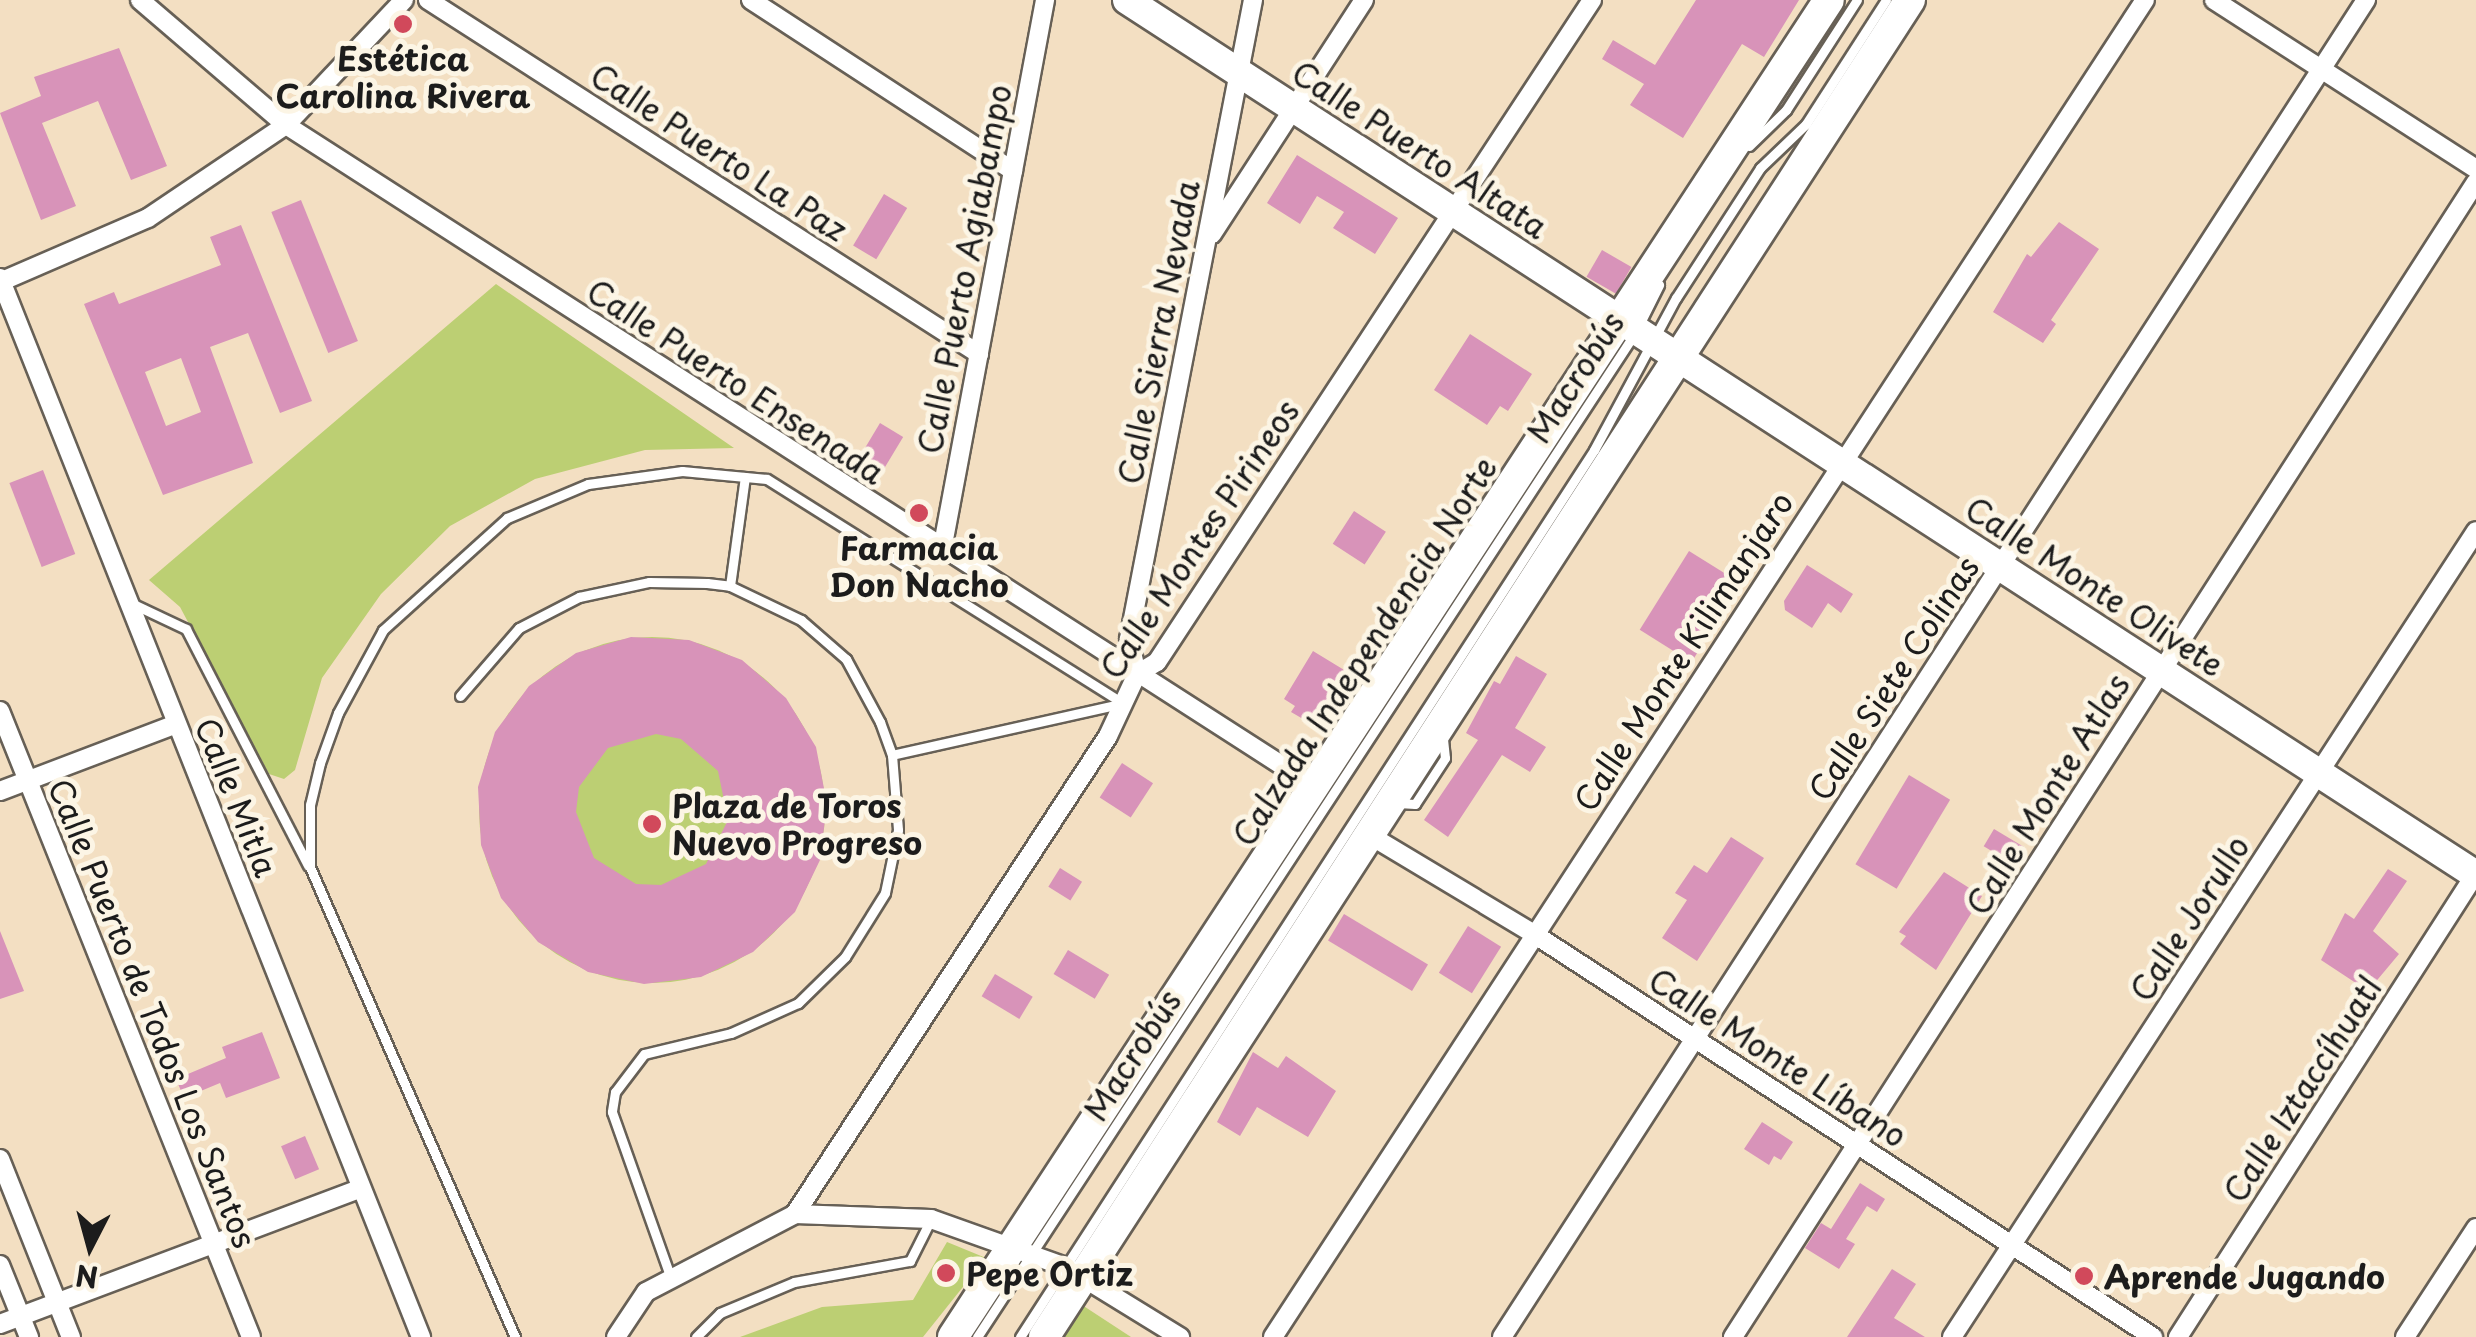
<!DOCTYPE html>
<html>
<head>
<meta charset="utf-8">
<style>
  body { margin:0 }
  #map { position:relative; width:2476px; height:1337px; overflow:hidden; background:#f3dfc2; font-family:"Playpen Sans",sans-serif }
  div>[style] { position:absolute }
  .green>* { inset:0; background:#bccf73 }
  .round { border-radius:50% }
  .building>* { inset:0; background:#d893b9; transform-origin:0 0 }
  .roads { filter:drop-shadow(2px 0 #676056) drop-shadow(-2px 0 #676056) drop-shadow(0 2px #676056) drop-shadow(0 -2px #676056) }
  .lane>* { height:9px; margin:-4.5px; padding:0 4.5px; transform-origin:4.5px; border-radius:4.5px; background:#fff }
  .street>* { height:18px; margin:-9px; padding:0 9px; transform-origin:9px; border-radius:9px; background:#fff }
  .secondary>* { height:28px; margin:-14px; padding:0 14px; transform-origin:14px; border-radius:14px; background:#fff }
  .primary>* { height:30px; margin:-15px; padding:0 15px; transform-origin:15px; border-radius:15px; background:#fff }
  .dots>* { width:28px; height:28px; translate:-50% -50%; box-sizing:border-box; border:5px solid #fcf5e5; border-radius:50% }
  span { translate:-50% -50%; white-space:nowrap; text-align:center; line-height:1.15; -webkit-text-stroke:10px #fcf5e5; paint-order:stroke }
  .poi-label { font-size:32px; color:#1c1c1c; font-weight:700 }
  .left { translate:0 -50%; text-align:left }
  .street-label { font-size:32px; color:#1c1c1c }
  .north { position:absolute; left:40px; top:1197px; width:100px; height:100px; -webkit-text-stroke:8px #fcf5e5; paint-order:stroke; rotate:186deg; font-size:28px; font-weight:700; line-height:40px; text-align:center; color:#1c1c1c }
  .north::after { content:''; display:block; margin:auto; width:35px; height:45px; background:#1c1c1c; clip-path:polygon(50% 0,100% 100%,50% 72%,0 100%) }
</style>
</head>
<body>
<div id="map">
  <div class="green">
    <i style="clip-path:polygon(496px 284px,734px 448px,645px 450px,535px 479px,450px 526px,381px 594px,322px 678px,295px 770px,284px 779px,269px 774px,180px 607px,149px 580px)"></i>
    <i class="round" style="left:479px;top:637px;width:346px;height:346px"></i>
    <i style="clip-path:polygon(947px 1242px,986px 1258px,923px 1337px,740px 1337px,822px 1307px,913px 1300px)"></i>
    <i style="clip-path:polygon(1079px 1303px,1131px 1337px,1058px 1337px)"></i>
  </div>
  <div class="building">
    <i style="clip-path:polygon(1696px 0,1799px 0,1764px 57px,1742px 44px,1683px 138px,1630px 105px,1644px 84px,1602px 59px,1613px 40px,1655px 65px)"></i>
    <i style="clip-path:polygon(119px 48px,167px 166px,131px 180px,98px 101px,42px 123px,76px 206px,41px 220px,0 113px,41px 96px,34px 77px)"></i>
    <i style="clip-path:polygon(1297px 155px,1398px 218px,1375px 254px,1333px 228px,1344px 212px,1317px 196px,1300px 224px,1267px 203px)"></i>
    <i style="left:884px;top:194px;width:27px;height:60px;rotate:31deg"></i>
    <i style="left:301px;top:200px;width:152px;height:32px;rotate:68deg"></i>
    <i style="clip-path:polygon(2059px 222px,2099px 249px,2051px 320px,2056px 324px,2043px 343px,1993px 312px,2027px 254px,2031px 257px)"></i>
    <i style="clip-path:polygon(evenodd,241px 225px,312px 401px,280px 413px,248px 333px,210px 347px,253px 463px,163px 495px,84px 304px,114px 292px,119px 304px,221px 265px,210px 237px,241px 225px,181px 358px,201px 412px,166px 426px,145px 372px,181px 358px)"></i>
    <i style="left:1602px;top:250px;width:34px;height:31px;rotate:30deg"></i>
    <i style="clip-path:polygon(1470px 334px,1532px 374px,1508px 411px,1500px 406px,1487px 425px,1434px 390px)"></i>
    <i style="left:880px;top:423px;width:27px;height:48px;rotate:31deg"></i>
    <i style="left:43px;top:470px;width:90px;height:36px;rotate:69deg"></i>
    <i style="left:1354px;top:511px;width:38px;height:39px;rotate:33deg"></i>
    <i style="left:1689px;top:551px;width:61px;height:93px;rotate:32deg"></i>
    <i style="clip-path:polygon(1807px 565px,1853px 594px,1841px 613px,1828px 603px,1812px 628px,1785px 610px,1784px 601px)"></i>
    <i style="clip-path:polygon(evenodd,631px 637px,689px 640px,742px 660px,786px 698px,816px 747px,827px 804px,820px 860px,795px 912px,753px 952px,701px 977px,644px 984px,588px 972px,538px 942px,501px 898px,481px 845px,478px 787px,495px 732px,529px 686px,576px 653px,631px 637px,656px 734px,681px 739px,718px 771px,728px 820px,706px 864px,661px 885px,636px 884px,594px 858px,576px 812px,579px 787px,608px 748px,656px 734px)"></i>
    <i style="clip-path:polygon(1313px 651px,1354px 676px,1322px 730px,1291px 712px,1295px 706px,1284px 699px)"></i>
    <i style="clip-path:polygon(1516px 656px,1547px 674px,1515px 728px,1546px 747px,1530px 772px,1502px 755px,1448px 837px,1424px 820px,1478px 740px,1466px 733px,1494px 681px,1500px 684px)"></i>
    <i style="left:1122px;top:763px;width:37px;height:41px;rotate:33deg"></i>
    <i style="left:1909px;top:775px;width:48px;height:104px;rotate:31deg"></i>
    <i style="left:1994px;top:829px;width:35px;height:20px;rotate:31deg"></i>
    <i style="clip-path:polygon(1731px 837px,1764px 858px,1697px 961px,1662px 938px,1687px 900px,1675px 893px,1694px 865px,1707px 873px)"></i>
    <i style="left:1060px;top:868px;width:26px;height:22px;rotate:32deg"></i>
    <i style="clip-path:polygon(2388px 869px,2407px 881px,2373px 931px,2399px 954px,2368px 991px,2321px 960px,2345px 913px,2354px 919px)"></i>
    <i style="clip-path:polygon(1944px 872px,1982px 896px,1936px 970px,1900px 944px,1906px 936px,1899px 932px)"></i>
    <i style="left:1344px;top:914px;width:98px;height:31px;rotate:31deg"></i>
    <i style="left:1468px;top:926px;width:39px;height:55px;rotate:32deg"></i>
    <i style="clip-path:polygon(0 931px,24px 991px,0 999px)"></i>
    <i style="left:1068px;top:950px;width:48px;height:28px;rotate:31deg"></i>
    <i style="left:995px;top:974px;width:44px;height:26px;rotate:31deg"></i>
    <i style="clip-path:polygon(262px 1032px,280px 1078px,226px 1098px,220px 1083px,184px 1098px,176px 1079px,226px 1058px,222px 1047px)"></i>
    <i style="clip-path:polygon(1253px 1052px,1278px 1068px,1286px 1056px,1336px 1091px,1308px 1137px,1257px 1107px,1240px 1136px,1217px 1122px)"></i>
    <i style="clip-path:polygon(1762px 1122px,1793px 1142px,1781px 1160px,1774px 1156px,1769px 1165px,1744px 1149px)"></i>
    <i style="left:305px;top:1136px;width:36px;height:26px;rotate:67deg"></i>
    <i style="clip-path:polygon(1860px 1183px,1885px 1199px,1877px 1212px,1867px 1206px,1846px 1239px,1855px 1244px,1839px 1269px,1805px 1248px,1821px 1223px,1831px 1229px)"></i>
    <i style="clip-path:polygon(1892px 1269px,1916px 1284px,1894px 1318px,1925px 1337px,1847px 1337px)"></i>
  </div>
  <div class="roads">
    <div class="lane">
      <i style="left:1749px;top:146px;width:52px;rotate:-44.2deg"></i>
      <i style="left:1786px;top:110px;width:131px;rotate:-57.2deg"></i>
      <i style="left:730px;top:586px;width:110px;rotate:-82.2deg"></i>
      <i style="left:129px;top:602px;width:63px;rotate:25.3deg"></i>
      <i style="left:186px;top:629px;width:266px;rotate:62.7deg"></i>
      <i style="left:460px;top:696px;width:90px;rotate:-49.1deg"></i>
      <i style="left:519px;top:628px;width:68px;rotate:-27.3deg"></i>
      <i style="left:579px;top:597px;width:72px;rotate:-12.1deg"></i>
      <i style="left:649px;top:582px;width:58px;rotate:1deg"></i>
      <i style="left:707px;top:583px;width:23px;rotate:7deg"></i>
      <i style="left:730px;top:586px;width:79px;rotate:25.6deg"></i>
      <i style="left:801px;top:620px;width:60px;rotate:40.9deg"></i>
      <i style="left:846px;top:659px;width:72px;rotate:61.6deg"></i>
      <i style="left:880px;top:722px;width:35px;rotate:70deg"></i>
      <i style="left:892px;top:755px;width:75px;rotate:85.4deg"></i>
      <i style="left:898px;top:830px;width:64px;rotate:101.7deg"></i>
      <i style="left:885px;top:893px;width:75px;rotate:122deg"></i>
      <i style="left:845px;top:957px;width:66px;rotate:135.6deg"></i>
      <i style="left:798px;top:1003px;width:73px;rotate:155.9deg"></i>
      <i style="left:731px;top:1033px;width:89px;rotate:166.4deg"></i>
      <i style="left:644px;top:1054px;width:48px;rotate:127.3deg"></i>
      <i style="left:615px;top:1092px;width:20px;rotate:99deg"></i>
      <i style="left:612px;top:1112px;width:177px;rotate:70.5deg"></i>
      <i style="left:892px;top:755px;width:234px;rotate:-12.6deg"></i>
      <i style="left:1398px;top:803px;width:17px;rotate:3deg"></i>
      <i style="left:1415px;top:804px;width:55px;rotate:-56.9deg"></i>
      <i style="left:1445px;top:758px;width:18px;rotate:-96deg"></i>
      <i style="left:515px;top:1337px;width:513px;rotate:-113.57deg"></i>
      <i style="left:310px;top:867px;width:62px;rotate:-90deg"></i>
      <i style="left:310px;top:805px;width:43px;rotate:-76.6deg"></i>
      <i style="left:320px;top:763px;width:53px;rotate:-70.2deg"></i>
      <i style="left:338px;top:713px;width:94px;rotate:-61.5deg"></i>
      <i style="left:383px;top:630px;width:167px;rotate:-42.1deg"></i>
      <i style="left:507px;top:518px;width:88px;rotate:-22.8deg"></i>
      <i style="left:588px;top:484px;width:95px;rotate:-7.9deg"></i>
      <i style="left:682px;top:471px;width:85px;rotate:5.4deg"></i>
      <i style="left:767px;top:479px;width:421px;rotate:32.2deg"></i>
      <i style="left:696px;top:1337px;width:34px;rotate:-45deg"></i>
      <i style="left:720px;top:1313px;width:80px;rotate:-22.7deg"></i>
      <i style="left:794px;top:1282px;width:118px;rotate:-10.3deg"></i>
      <i style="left:910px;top:1261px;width:45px;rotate:-63.4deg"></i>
      <i style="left:977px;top:1337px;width:1200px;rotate:-56.76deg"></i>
      <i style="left:1635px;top:333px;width:54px;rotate:-63.4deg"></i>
      <i style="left:1020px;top:1337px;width:1057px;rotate:-57.09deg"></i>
      <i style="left:1594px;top:450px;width:173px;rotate:-61.7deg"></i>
      <i style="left:1676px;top:298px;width:155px;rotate:-57.1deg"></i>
      <i style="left:1760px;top:168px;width:64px;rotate:-43.7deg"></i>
      <i style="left:1806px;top:124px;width:148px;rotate:-57.2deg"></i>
    </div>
    <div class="street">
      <i style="left:140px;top:0;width:192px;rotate:40.6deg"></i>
      <i style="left:286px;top:125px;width:1226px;rotate:32.74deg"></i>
      <i style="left:428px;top:0;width:655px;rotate:32.72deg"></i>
      <i style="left:751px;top:0;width:313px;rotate:33.1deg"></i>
      <i style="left:2214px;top:0;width:312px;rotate:32.8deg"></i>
      <i style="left:1212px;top:234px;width:279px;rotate:-57deg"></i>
      <i style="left:0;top:278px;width:1140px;rotate:68.32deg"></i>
      <i style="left:0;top:282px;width:161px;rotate:-23.4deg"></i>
      <i style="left:148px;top:218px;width:166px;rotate:-34deg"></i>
      <i style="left:286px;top:125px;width:172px;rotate:-46.7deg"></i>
      <i style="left:942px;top:550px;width:560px;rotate:-79.39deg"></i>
      <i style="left:1137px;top:674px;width:36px;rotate:-103deg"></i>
      <i style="left:1129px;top:639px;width:651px;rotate:-79.02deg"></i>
      <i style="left:0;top:711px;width:674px;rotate:68.15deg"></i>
      <i style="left:0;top:791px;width:188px;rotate:-20.8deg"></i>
      <i style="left:1366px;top:833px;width:196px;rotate:31deg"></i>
      <i style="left:1534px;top:934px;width:739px;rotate:33.07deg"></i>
      <i style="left:0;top:1159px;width:192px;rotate:68.3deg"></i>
      <i style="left:795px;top:1214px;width:571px;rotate:-56.78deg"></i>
      <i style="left:1108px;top:736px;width:68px;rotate:-64.9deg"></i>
      <i style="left:1137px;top:674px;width:23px;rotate:-31deg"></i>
      <i style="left:1157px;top:662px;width:792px;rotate:-56.69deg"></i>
      <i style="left:0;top:1265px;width:78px;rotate:68.1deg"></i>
      <i style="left:0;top:1324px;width:384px;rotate:-20.6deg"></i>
      <i style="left:616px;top:1337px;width:54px;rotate:-56.3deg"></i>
      <i style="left:646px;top:1292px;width:168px;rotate:-27.6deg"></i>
      <i style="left:795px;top:1214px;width:136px;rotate:2.1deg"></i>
      <i style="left:931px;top:1219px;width:143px;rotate:19.6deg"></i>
      <i style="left:1066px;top:1267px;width:134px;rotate:31.6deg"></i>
      <i style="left:1273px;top:1337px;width:1596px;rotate:-56.89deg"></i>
      <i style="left:1502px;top:1337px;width:1592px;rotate:-57.13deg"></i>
      <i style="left:1733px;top:1337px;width:1373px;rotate:-57.25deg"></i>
      <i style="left:1952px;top:1337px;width:961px;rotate:-56.97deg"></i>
      <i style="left:2178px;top:1337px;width:551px;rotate:-57.29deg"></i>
      <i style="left:2405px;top:1337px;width:130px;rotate:-56.9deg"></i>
    </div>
    <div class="secondary">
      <i style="left:1127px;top:0;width:1608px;rotate:32.97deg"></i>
    </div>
    <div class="primary">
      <i style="left:953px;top:1337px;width:1598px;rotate:-56.77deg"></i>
      <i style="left:1044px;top:1337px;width:1593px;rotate:-57.07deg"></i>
    </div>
  </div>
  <div class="dots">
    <i style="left:403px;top:24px;background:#d1495b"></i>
    <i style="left:919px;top:513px;background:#d1495b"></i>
    <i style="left:652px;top:824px;background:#d1495b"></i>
    <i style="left:946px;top:1273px;background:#d1495b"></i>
    <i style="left:2084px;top:1276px;background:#d1495b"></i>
  </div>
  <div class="poi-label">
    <span style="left:403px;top:77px">Estética<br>Carolina Rivera</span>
    <span style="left:919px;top:566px">Farmacia<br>Don Nacho</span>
    <span class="left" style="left:672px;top:824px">Plaza de Toros<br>Nuevo Progreso</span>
    <span class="left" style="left:966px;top:1273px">Pepe Ortiz</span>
    <span class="left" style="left:2104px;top:1276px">Aprende Jugando</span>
  </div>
  <div class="street-label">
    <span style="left:1420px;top:149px;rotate:33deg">Calle Puerto Altata</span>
    <span style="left:719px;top:152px;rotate:33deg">Calle Puerto La Paz</span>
    <span style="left:964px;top:269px;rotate:-79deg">Calle Puerto Agiabampo</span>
    <span style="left:1158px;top:332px;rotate:-79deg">Calle Sierra Nevada</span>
    <span style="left:1575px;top:377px;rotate:-57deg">Macrobús</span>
    <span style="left:736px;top:381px;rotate:33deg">Calle Puerto Ensenada</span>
    <span style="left:1199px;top:539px;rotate:-56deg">Calle Montes Pirineos</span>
    <span style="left:2095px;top:586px;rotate:33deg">Calle Monte Olivete</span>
    <span style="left:1364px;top:651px;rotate:-57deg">Calzada Independencia Norte</span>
    <span style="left:1683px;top:651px;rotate:-57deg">Calle Monte Kilimanjaro</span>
    <span style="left:1893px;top:678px;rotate:-57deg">Calle Siete Colinas</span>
    <span style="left:2047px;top:794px;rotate:-58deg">Calle Monte Atlas</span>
    <span style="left:237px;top:797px;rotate:68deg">Calle Mitla</span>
    <span style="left:2189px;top:918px;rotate:-57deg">Calle Jorullo</span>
    <span style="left:153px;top:1013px;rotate:68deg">Calle Puerto de Todos Los Santos</span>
    <span style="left:1132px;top:1055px;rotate:-57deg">Macrobús</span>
    <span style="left:1778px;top:1057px;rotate:33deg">Calle Monte Líbano</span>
    <span style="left:2302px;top:1089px;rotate:-57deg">Calle Iztaccíhuatl</span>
  </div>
  <div class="north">N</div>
</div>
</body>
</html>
